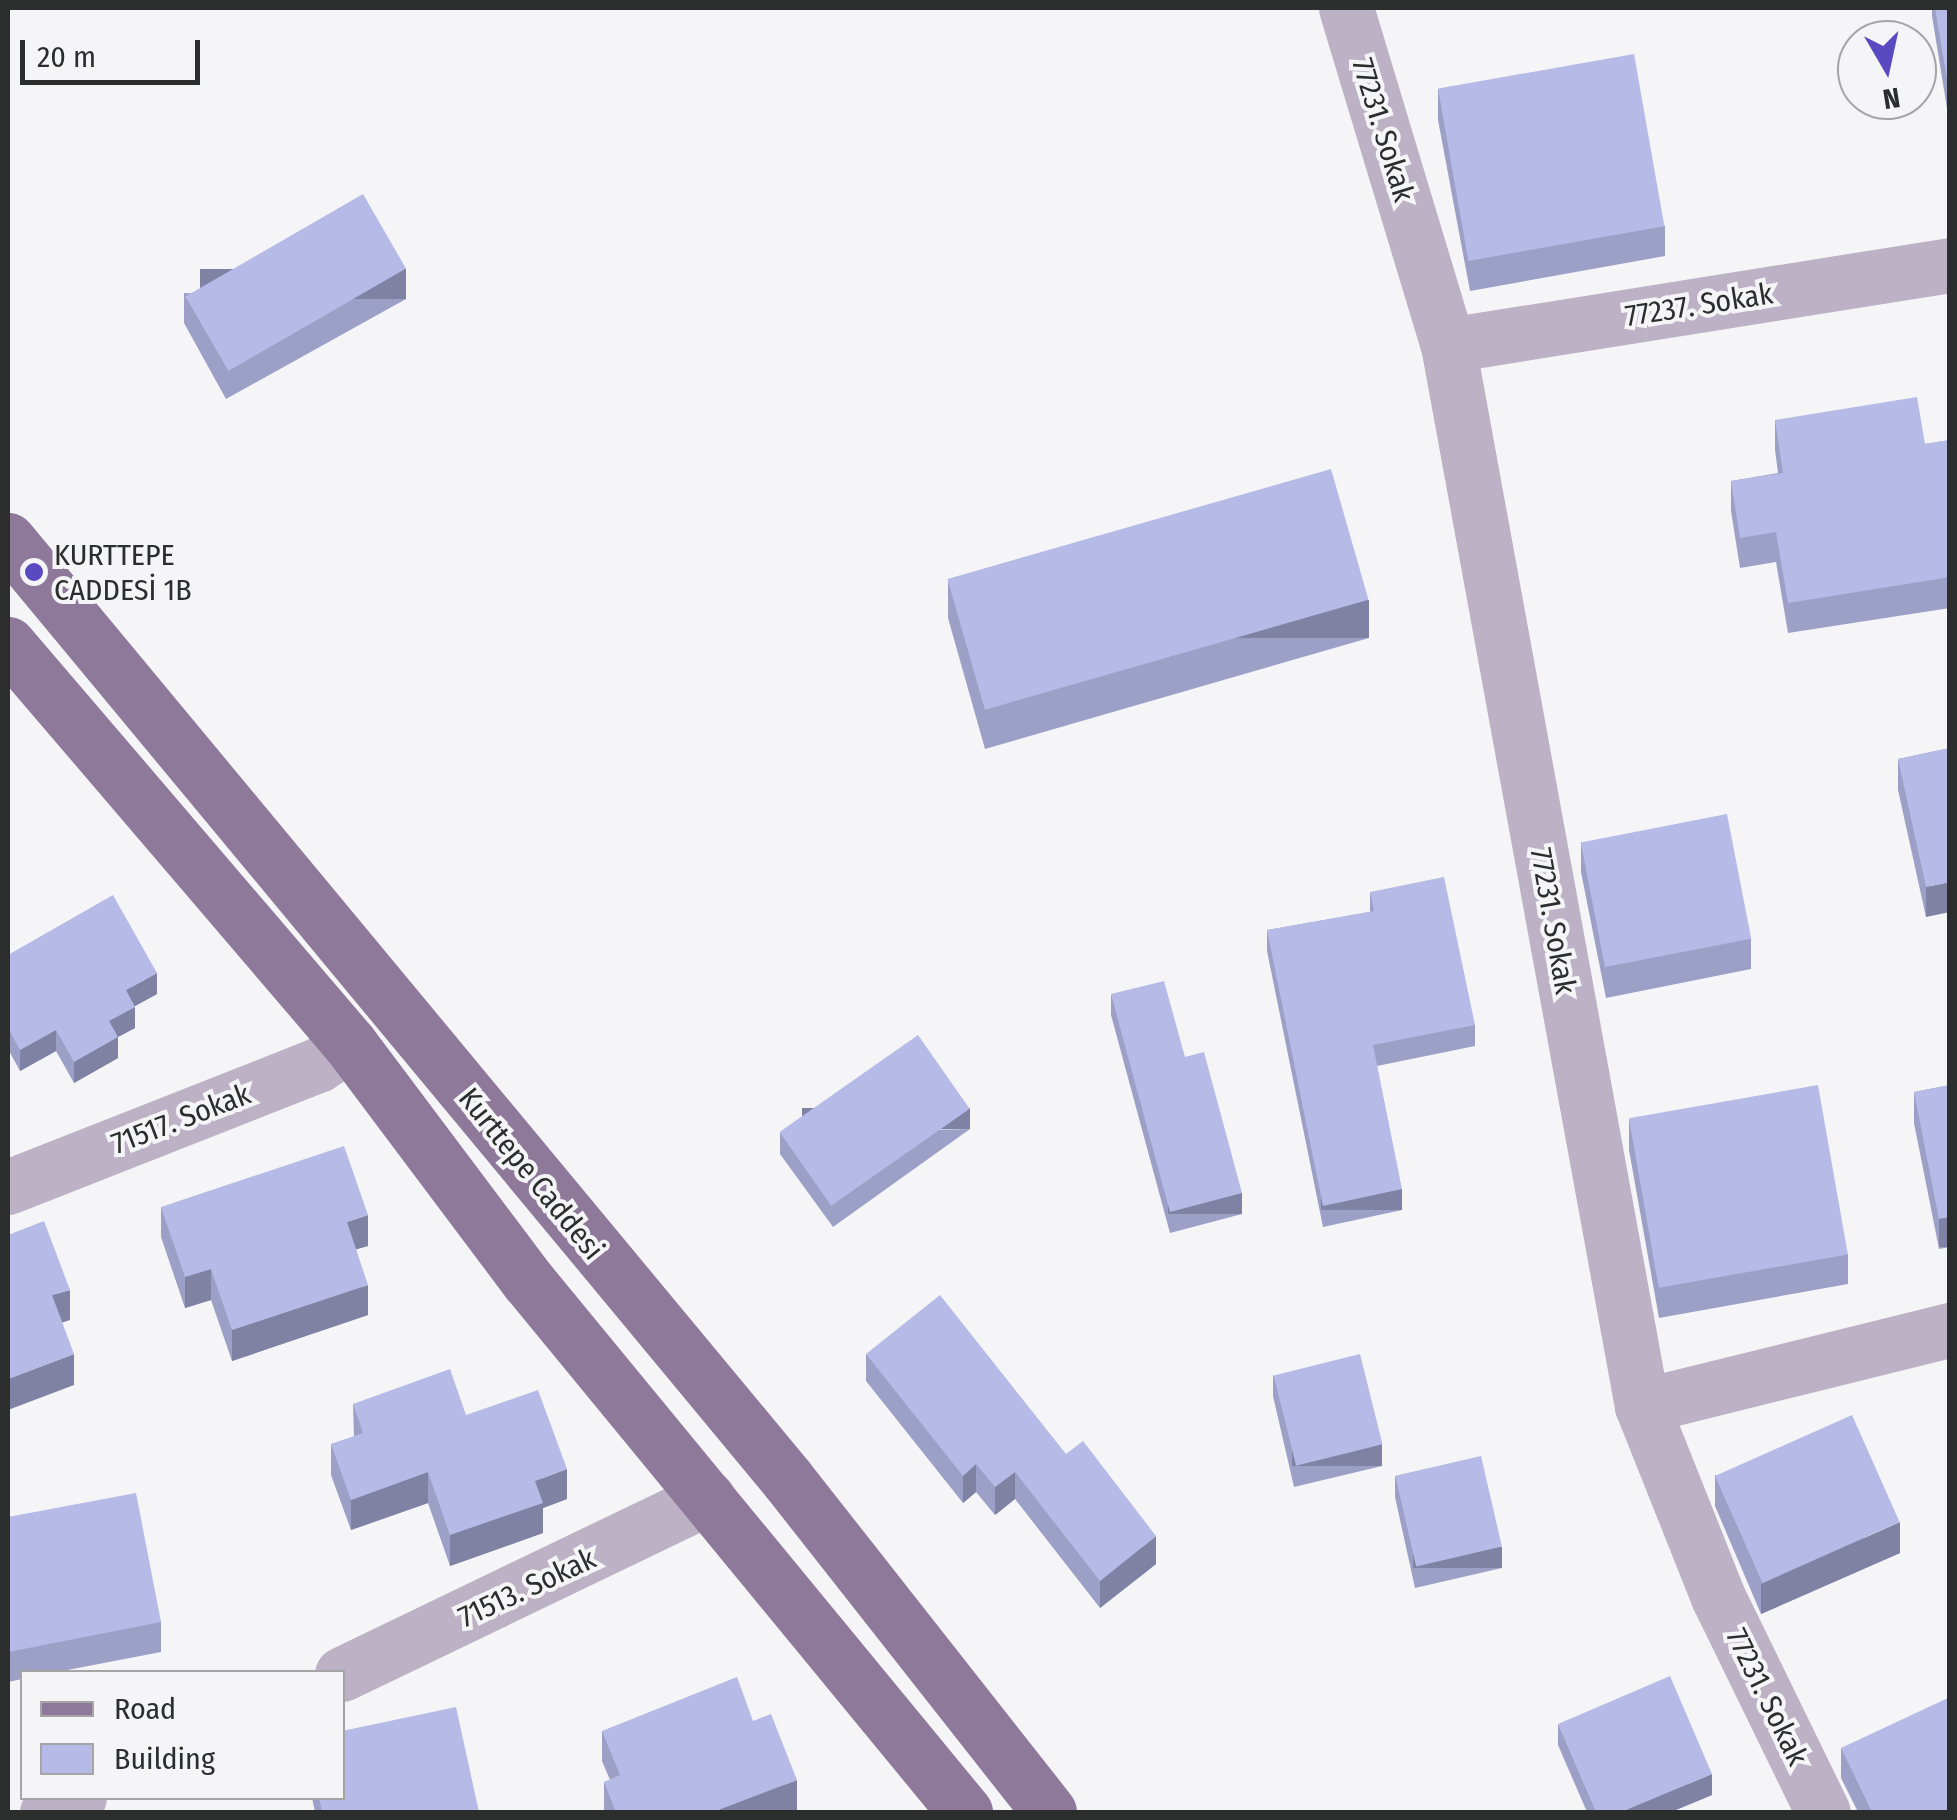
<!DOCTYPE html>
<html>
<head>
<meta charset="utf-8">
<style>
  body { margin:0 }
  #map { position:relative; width:1957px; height:1820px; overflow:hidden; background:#f5f5f7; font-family:"Fira Sans Condensed",sans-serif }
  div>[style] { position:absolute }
  .minor>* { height:55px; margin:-27.5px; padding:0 27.5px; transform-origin:27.5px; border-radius:27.5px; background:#bdb2c5 }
  .major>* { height:55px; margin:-27.5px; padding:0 27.5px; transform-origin:27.5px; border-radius:27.5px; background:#8e799b }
  .wall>* { inset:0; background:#9ca0c7 }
  .shaded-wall>* { inset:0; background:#7f82a2; transform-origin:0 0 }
  .building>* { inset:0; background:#b5bae7; transform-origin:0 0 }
  .dots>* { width:28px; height:28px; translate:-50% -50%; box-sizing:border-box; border:5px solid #f5f5f7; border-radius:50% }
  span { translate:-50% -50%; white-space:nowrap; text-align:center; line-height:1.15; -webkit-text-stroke:8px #f5f5f7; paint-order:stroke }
  .street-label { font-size:30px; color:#2c2d2d }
  .poi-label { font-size:30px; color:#2c2d2d }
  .left { translate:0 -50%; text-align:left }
  .frame { position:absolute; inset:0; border:10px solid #2c2d2d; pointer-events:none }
  .legend { position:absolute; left:20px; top:1670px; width:325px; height:130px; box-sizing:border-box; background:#f5f5f7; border:2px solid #a5a5a6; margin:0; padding:12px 18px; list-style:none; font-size:30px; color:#2c2d2d }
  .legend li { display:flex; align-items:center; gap:20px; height:50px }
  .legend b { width:50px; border:2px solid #a5a5a6 }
  .north { position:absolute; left:1837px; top:20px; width:100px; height:100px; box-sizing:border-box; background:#f5f5f7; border:2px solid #a5a5a6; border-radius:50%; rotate:171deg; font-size:28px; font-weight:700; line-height:40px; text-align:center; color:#2c2d2d }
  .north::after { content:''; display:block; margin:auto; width:35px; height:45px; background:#5a49c1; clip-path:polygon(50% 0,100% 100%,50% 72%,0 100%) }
  .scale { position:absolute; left:20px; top:40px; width:180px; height:45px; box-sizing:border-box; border:5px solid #2c2d2d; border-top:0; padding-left:12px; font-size:30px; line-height:35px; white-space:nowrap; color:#2c2d2d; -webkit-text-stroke:8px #f5f5f7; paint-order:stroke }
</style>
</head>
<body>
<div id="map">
  <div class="minor">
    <i style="left:1346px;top:8px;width:352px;rotate:73.2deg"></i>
    <i style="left:1448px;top:345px;width:1079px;rotate:79.64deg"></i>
    <i style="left:1642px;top:1406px;width:206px;rotate:68.3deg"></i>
    <i style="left:1718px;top:1597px;width:239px;rotate:64deg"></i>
    <i style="left:1448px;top:345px;width:508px;rotate:-9.05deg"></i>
    <i style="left:8px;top:1187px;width:333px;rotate:-21.5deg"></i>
    <i style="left:318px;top:1065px;width:38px;rotate:-33deg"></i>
    <i style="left:1642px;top:1406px;width:317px;rotate:-13.9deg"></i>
    <i style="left:342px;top:1674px;width:406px;rotate:-25.7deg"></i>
    <i style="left:47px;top:1812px;width:35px;rotate:-24deg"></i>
  </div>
  <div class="major">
    <i style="left:8px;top:540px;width:1221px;rotate:50.31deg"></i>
    <i style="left:788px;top:1480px;width:422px;rotate:51.8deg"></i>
    <i style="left:8px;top:644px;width:526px;rotate:49.47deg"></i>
    <i style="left:350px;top:1044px;width:296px;rotate:53.1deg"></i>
    <i style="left:528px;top:1281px;width:688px;rotate:50.55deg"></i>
  </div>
  <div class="wall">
    <i style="clip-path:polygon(1932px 8px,1950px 8px,1950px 127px,1932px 16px)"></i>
    <i style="clip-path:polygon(1438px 89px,1665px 226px,1665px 256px,1470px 291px,1438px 120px)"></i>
    <i style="clip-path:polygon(184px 293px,406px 299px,226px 399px,184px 323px)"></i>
    <i style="clip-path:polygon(1775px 420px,1925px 444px,1950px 440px,1950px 608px,1788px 633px,1776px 562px,1740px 568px,1731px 511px,1731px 481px,1778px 473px,1775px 450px)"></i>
    <i style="clip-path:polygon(948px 580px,1369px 638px,985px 749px,948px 618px)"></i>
    <i style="clip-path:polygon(1950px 748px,1926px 917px,1898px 790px,1898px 759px)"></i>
    <i style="clip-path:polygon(1581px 842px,1751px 939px,1751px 969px,1606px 998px,1581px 872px)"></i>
    <i style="clip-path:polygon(1370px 892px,1475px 1025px,1475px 1046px,1377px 1066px,1402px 1210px,1323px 1227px,1267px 951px,1267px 930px,1370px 912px)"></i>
    <i style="clip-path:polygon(8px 955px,157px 994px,135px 1006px,135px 1028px,118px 1037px,118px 1058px,74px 1083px,56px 1051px,20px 1071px,8px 1049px)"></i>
    <i style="clip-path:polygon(1111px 994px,1185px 1057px,1242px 1214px,1170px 1233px,1111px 1015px)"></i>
    <i style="clip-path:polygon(1950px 1085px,1950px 1247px,1939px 1249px,1914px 1123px,1914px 1092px)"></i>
    <i style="clip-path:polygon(1629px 1119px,1848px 1254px,1848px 1284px,1659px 1318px,1629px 1150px)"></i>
    <i style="clip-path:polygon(970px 1129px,833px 1227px,780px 1154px,780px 1133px)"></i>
    <i style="clip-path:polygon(161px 1207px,368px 1246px,356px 1249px,368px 1315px,232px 1361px,211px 1300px,185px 1308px,161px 1237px)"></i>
    <i style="clip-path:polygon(866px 1354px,1066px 1454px,1156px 1564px,1100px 1608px,1015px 1499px,995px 1515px,976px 1492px,963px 1503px,866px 1381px)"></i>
    <i style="clip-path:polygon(1273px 1375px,1382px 1466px,1294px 1487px,1273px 1396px)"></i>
    <i style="clip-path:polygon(353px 1404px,466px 1415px,567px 1499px,543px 1508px,543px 1533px,450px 1566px,428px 1503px,351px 1530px,331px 1475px,331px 1444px,354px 1437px)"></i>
    <i style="clip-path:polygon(1715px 1475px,1900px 1553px,1761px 1614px,1715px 1506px)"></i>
    <i style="clip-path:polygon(1395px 1476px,1502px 1568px,1415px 1588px,1395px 1497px)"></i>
    <i style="clip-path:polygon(8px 1517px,161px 1622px,161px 1652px,57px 1672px,22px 1672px,22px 1679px,8px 1682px)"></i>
    <i style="clip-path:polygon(753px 1721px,797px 1810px,790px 1812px,604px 1812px,604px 1782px,610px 1780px,602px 1761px,602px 1731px)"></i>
    <i style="clip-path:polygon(1558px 1724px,1712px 1795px,1671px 1812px,1587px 1812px,1558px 1745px)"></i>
    <i style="clip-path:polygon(1841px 1748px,1950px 1812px,1858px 1812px,1841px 1778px)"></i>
    <i style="clip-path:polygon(312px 1798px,342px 1798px,479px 1812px,315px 1812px)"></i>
  </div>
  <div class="shaded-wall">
    <i style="left:406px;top:269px;width:30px;height:206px;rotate:90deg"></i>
    <i style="left:1369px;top:600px;width:38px;height:400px;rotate:90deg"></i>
    <i style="clip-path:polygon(1950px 882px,1950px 912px,1926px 917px,1926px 887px)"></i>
    <i style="clip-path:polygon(157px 973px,157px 994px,126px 1011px,126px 990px)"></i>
    <i style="clip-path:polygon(135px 1007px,135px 1028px,118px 1037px,118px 1058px,74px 1083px,74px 1062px,109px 1021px)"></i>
    <i style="clip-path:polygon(56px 1030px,56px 1051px,20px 1071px,20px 1050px)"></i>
    <i style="left:970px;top:1108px;width:21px;height:168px;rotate:90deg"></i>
    <i style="left:1402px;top:1189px;width:21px;height:81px;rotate:90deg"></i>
    <i style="left:1242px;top:1193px;width:21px;height:74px;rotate:90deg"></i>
    <i style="clip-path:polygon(368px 1215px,368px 1246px,347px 1252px,347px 1222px)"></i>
    <i style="left:1950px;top:1217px;width:30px;height:11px;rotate:90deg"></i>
    <i style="clip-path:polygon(211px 1269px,211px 1300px,185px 1308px,185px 1277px)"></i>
    <i style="clip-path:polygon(368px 1285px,368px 1315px,232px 1361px,232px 1330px)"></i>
    <i style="clip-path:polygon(70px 1290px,70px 1320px,52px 1326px,52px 1295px)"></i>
    <i style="clip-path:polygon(74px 1354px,74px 1385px,8px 1410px,8px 1379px)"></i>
    <i style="left:1382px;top:1444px;width:22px;height:90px;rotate:90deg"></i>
    <i style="clip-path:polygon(976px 1464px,976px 1492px,963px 1503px,963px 1476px)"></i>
    <i style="clip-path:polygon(567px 1469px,567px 1499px,543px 1508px,543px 1533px,450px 1566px,450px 1535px,535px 1481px)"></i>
    <i style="clip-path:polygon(428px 1472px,428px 1503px,351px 1530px,351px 1500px)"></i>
    <i style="clip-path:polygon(1015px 1472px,1015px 1499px,995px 1515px,995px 1487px)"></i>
    <i style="clip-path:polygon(1900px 1522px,1900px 1553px,1761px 1614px,1761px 1584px)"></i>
    <i style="clip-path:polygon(1156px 1536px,1156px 1564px,1100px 1608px,1100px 1581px)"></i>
    <i style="left:1502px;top:1547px;width:21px;height:89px;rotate:90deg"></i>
    <i style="clip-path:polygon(1712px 1774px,1712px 1795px,1671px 1812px,1621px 1812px)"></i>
    <i style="clip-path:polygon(797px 1780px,797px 1810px,790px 1812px,713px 1812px)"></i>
  </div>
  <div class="building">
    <i style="clip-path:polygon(1935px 8px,1950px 8px,1950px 97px)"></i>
    <i style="left:1634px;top:54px;width:175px;height:199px;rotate:80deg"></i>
    <i style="left:363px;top:194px;width:86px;height:205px;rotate:60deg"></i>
    <i style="clip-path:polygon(1917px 397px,1925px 444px,1950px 440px,1950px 577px,1788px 603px,1776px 532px,1740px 538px,1731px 481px,1783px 473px,1775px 420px)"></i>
    <i style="left:1331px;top:469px;width:136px;height:399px;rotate:74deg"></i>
    <i style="clip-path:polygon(1950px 748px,1950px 882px,1926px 887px,1898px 759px)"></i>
    <i style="left:1727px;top:814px;width:127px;height:149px;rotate:79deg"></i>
    <i style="clip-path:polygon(1444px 877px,1475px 1025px,1373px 1045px,1402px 1189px,1323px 1206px,1267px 930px,1374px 911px,1370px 892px)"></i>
    <i style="clip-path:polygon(113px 895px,157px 973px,126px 990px,135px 1007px,109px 1021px,118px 1037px,74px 1062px,56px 1030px,20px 1050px,8px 1028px,8px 955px)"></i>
    <i style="clip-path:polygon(1164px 981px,1185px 1057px,1204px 1052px,1242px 1193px,1170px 1212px,1111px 994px)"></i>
    <i style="left:918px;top:1035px;width:90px;height:169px;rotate:55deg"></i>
    <i style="left:1818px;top:1085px;width:172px;height:192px;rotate:80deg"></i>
    <i style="clip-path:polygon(1950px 1085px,1950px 1217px,1939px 1219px,1914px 1092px)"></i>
    <i style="clip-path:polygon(344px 1146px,368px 1215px,347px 1222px,368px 1285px,232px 1330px,211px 1269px,185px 1277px,161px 1207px)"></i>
    <i style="clip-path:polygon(44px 1221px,70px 1290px,52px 1295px,74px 1354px,8px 1379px,8px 1235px)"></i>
    <i style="clip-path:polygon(940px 1295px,1066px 1454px,1083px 1441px,1156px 1536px,1100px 1581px,1015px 1472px,995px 1487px,976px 1464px,963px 1476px,866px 1354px)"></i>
    <i style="left:1360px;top:1354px;width:93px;height:89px;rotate:76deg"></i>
    <i style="clip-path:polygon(450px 1369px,466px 1415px,538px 1390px,567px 1469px,535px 1481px,543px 1503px,450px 1535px,428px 1472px,351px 1500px,331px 1444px,363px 1433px,353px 1404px)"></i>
    <i style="left:1852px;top:1415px;width:117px;height:150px;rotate:66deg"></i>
    <i style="left:1481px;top:1456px;width:93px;height:88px;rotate:77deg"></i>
    <i style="clip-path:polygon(136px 1493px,161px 1622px,8px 1652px,8px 1517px)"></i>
    <i style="clip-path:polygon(1670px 1676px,1712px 1774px,1621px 1812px,1596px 1812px,1558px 1724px)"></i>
    <i style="clip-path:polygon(737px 1677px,753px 1721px,771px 1714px,797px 1780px,713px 1812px,616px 1812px,604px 1782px,620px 1775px,602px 1731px)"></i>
    <i style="clip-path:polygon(1950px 1697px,1950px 1812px,1872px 1812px,1841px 1748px)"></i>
    <i style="clip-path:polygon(456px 1707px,479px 1812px,322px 1812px,319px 1798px,342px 1798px,342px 1731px)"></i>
  </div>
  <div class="dots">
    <i style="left:34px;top:572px;background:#5a49c1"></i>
  </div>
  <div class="street-label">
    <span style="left:1383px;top:130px;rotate:73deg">77231. Sokak</span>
    <span style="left:1699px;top:305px;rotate:-9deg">77237. Sokak</span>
    <span style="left:1553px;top:921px;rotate:80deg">77231. Sokak</span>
    <span style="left:181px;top:1119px;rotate:-21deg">71517. Sokak</span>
    <span style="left:531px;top:1174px;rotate:51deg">Kurttepe Caddesi</span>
    <span style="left:527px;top:1588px;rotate:-25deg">71513. Sokak</span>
    <span style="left:1767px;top:1697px;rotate:64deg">77231. Sokak</span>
  </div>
  <div class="poi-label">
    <span class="left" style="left:54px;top:572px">KURTTEPE<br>CADDESİ 1B</span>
  </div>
  <div class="frame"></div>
  <ul class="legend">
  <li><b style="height:12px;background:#8e799b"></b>Road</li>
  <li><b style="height:28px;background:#b5bae7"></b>Building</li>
  </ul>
  <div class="north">N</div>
  <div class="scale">20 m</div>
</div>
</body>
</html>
